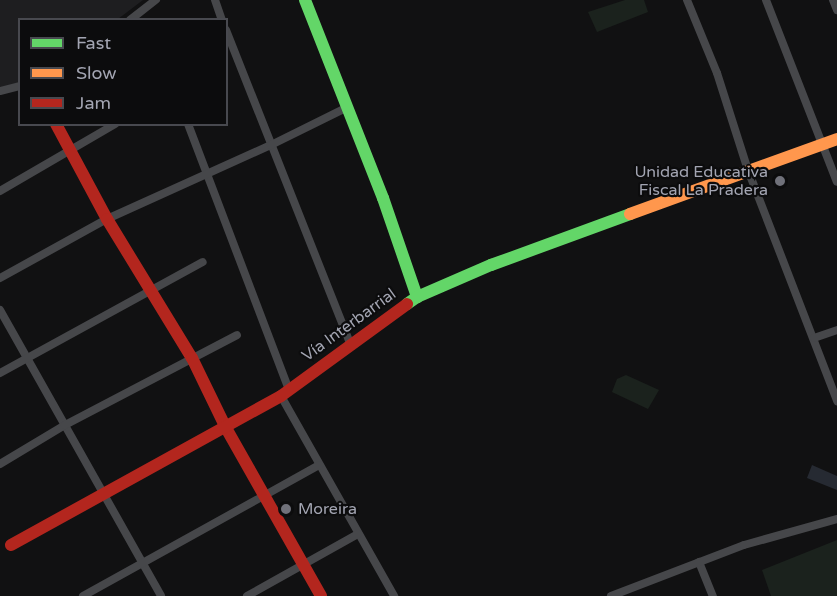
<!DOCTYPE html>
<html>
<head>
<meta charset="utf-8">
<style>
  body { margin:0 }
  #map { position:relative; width:837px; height:596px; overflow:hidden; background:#111112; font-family:"Varela Round",sans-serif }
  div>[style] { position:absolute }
  .built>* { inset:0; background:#1e1e20 }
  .green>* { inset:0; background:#1b221d }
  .water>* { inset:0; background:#262a32 }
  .street>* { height:8px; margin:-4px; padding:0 4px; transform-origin:4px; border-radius:4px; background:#46474a }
  .fast>* { height:12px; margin:-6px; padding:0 6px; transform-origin:6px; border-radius:6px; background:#63d668 }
  .slow>* { height:12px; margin:-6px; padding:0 6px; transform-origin:6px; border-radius:6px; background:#ff974d }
  .jam>* { height:12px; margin:-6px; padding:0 6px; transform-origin:6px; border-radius:6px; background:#b3261e }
  .dots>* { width:16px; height:16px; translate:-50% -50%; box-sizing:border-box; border:3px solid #0c0c0d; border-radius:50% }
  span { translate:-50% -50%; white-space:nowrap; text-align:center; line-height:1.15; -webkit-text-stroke:4.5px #0c0c0d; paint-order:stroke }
  .poi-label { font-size:16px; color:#a3a5b2 }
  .right { translate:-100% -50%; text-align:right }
  .left { translate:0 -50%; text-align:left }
  .street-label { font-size:16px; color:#a3a5b2 }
  .legend { position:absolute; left:18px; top:18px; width:210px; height:108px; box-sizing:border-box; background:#0c0c0d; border:2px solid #48494f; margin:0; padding:8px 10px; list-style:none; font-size:18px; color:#a3a5b2 }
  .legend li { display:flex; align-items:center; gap:12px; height:30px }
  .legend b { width:30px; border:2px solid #48494f }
</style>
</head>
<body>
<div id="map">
  <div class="built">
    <i style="clip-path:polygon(0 0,143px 0,118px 19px,20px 20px,19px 83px,0 88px)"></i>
  </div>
  <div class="green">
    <i style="clip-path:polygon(625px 0,644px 0,648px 12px,597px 32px,588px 12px)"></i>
    <i style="clip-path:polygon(626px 375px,659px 390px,648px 409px,612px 392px,617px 379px)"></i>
    <i style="clip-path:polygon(837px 540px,837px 596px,771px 596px,762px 570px)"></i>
  </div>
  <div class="water">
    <i style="clip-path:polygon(812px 465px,837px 476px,837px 490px,807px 478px)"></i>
  </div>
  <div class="street">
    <i style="left:215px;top:0;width:21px;rotate:71deg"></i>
    <i style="left:687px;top:0;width:79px;rotate:67.7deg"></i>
    <i style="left:717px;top:73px;width:102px;rotate:72.3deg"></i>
    <i style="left:748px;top:170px;width:248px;rotate:68.9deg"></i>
    <i style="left:766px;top:0;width:195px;rotate:68.7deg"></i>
    <i style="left:833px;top:0;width:11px;rotate:68deg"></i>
    <i style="left:130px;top:20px;width:33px;rotate:-38deg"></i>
    <i style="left:226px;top:30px;width:337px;rotate:68.4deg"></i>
    <i style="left:0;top:91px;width:21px;rotate:-14deg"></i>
    <i style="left:188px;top:124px;width:285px;rotate:69.2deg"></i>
    <i style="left:0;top:191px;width:133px;rotate:-30.2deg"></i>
    <i style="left:0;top:278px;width:122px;rotate:-28.9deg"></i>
    <i style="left:107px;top:219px;width:180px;rotate:-24.3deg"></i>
    <i style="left:271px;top:145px;width:86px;rotate:-26.3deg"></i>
    <i style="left:0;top:310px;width:328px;rotate:60.6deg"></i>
    <i style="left:814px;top:338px;width:24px;rotate:-19deg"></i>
    <i style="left:0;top:373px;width:231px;rotate:-28.7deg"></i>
    <i style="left:281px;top:396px;width:230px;rotate:60.5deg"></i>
    <i style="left:0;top:464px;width:76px;rotate:-31deg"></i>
    <i style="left:65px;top:425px;width:194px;rotate:-27.6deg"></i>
    <i style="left:699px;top:562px;width:37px;rotate:68deg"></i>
    <i style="left:83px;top:596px;width:270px;rotate:-29deg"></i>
    <i style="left:247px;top:596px;width:127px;rotate:-29.2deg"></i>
    <i style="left:611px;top:596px;width:142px;rotate:-21deg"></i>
    <i style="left:744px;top:545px;width:97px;rotate:-15.6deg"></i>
  </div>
  <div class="fast">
    <i style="left:305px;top:0;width:213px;rotate:68.5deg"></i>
    <i style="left:383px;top:198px;width:105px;rotate:71deg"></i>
    <i style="left:407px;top:304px;width:12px;rotate:-35deg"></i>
    <i style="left:417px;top:297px;width:81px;rotate:-23.4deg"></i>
    <i style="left:491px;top:265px;width:148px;rotate:-20.1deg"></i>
  </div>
  <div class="slow">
    <i style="left:630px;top:214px;width:220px;rotate:-19.9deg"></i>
  </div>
  <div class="jam">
    <i style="left:56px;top:124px;width:108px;rotate:61.8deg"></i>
    <i style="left:107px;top:219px;width:163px;rotate:58.6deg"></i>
    <i style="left:192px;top:358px;width:78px;rotate:64.1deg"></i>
    <i style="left:226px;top:428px;width:193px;rotate:60.5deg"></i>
    <i style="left:11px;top:545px;width:308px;rotate:-28.9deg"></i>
    <i style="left:281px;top:396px;width:156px;rotate:-36.1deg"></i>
  </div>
  <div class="dots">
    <i style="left:780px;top:181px;background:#70717a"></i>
    <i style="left:286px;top:509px;background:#70717a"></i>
  </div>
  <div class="poi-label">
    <span class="right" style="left:768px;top:181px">Unidad Educativa<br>Fiscal La Pradera</span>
    <span class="left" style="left:298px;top:509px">Moreira</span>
  </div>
  <div class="street-label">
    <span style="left:349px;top:325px;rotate:-36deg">Vía Interbarrial</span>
  </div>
  <ul class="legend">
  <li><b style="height:8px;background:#63d668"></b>Fast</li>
  <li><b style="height:8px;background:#ff974d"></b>Slow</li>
  <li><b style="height:8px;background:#b3261e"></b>Jam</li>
  </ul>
</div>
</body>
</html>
